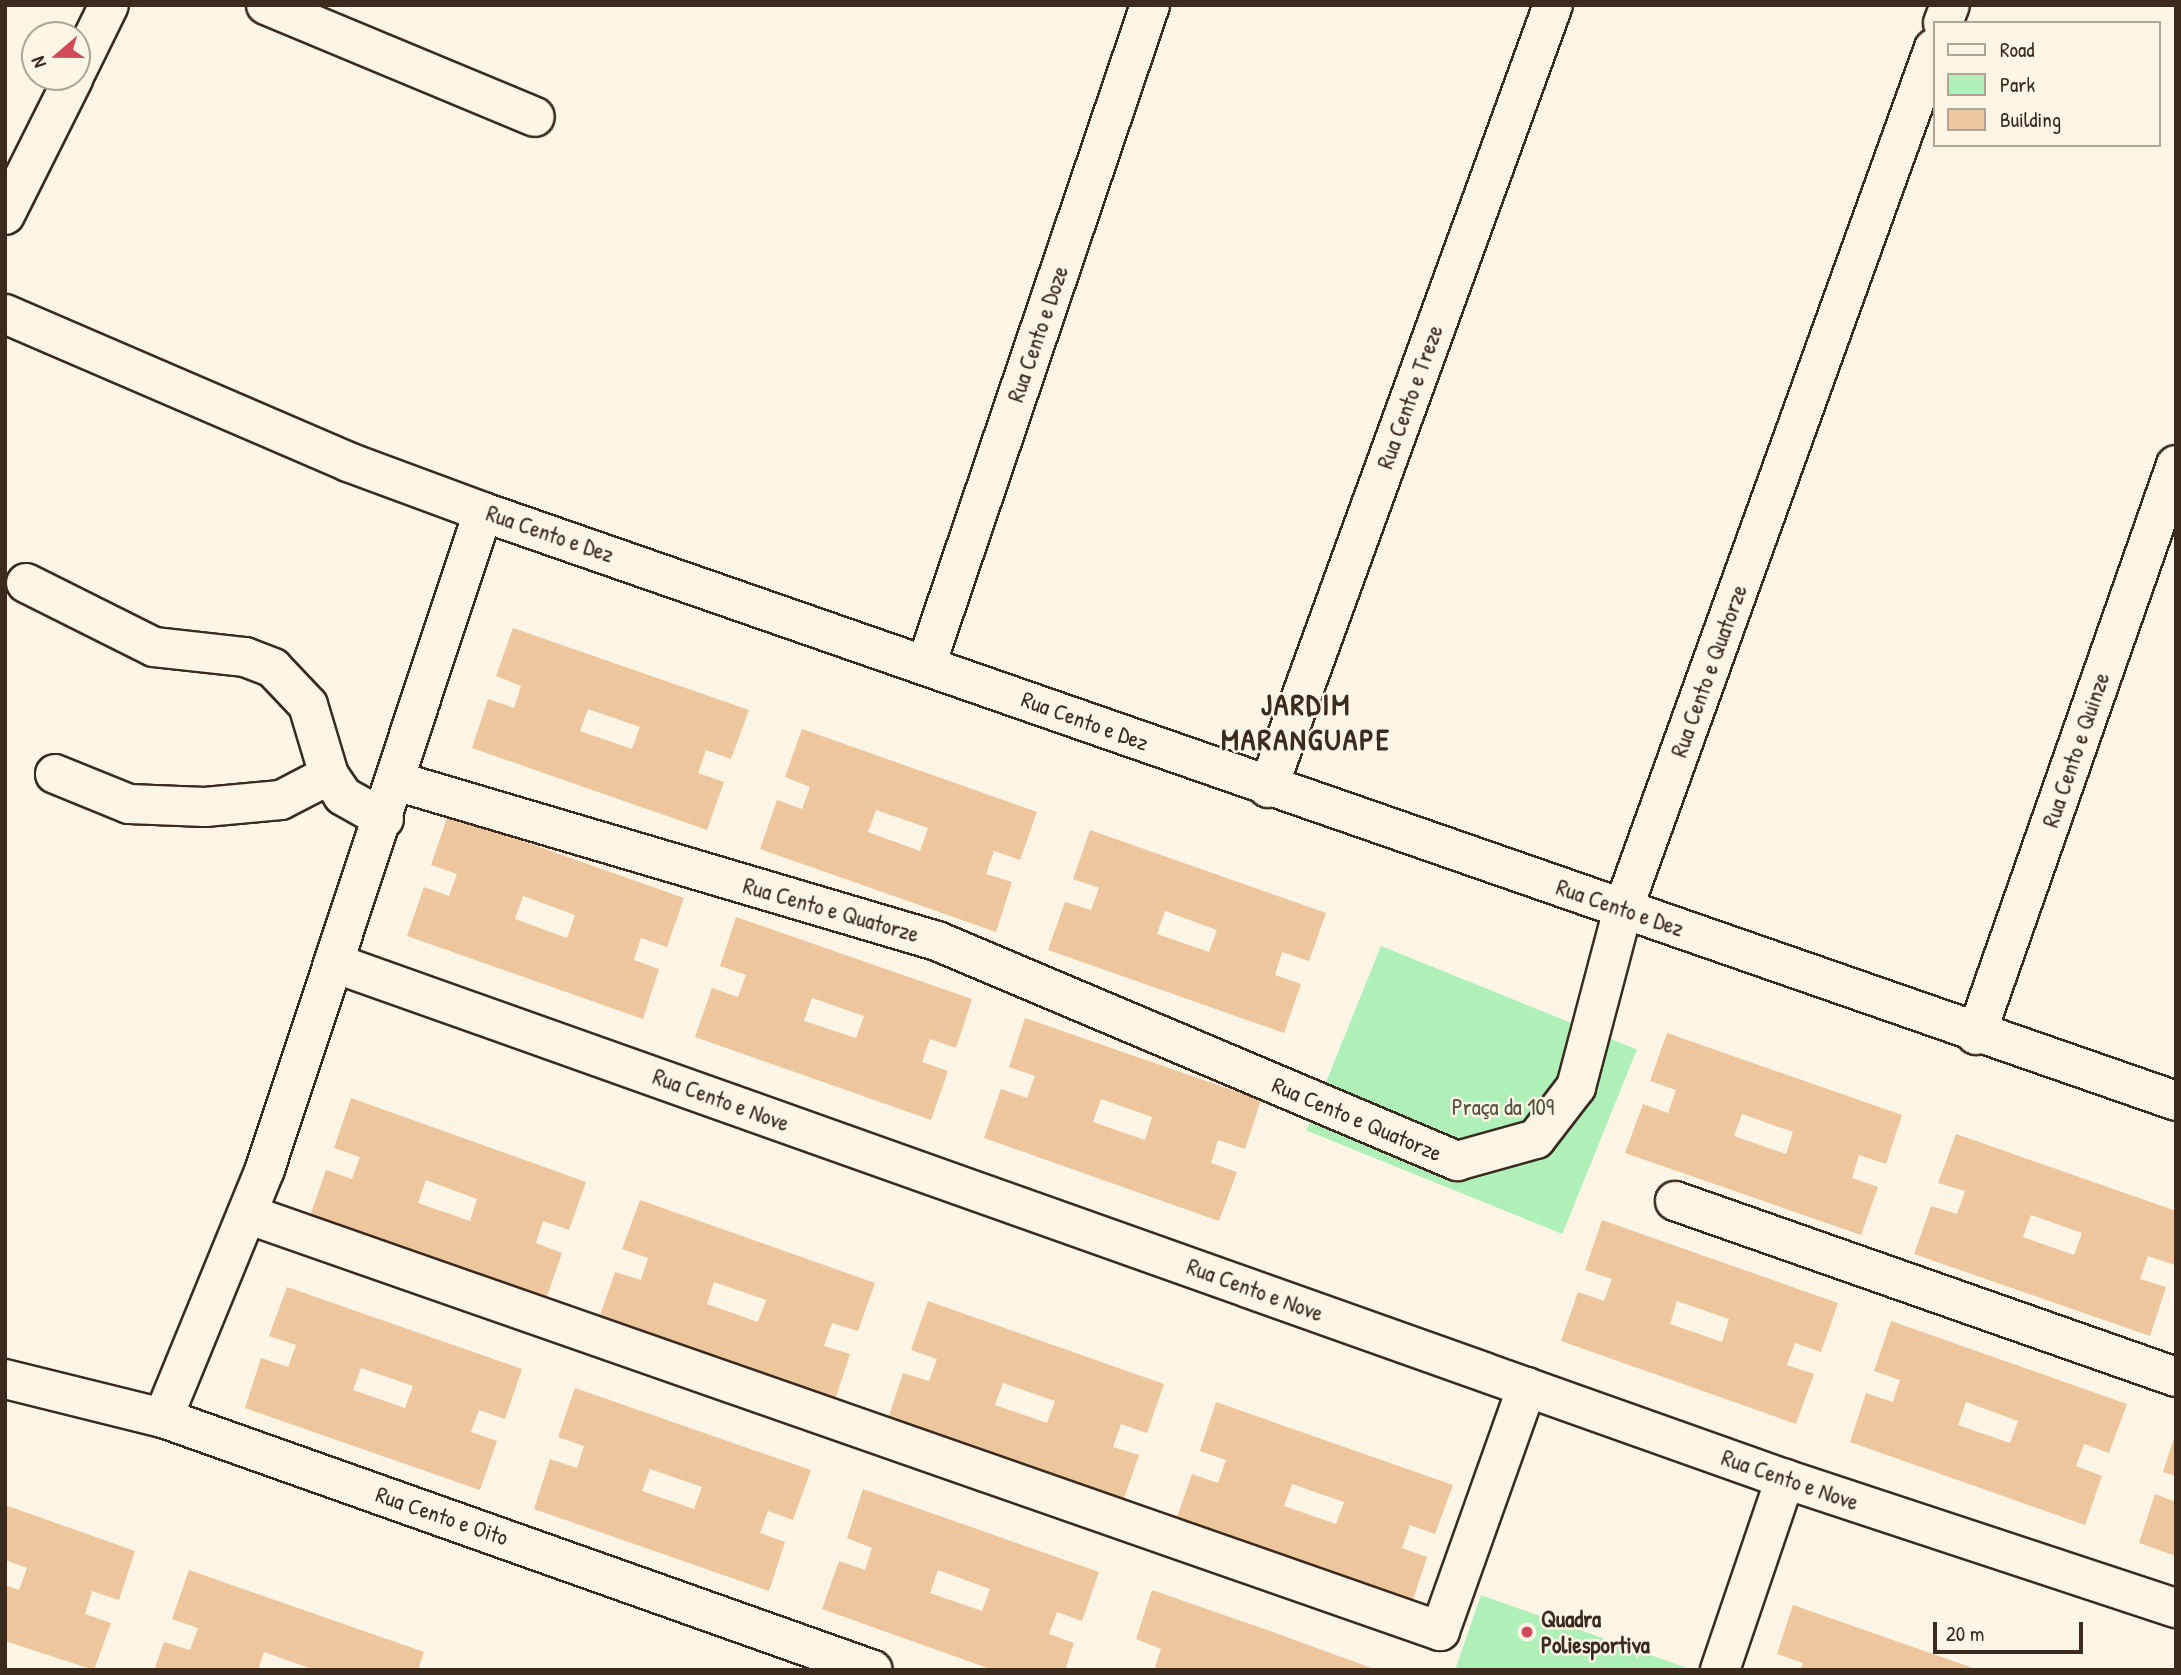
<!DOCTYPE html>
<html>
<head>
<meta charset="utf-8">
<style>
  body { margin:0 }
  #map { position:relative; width:2181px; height:1675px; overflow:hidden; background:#fcf5e5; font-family:"Patrick Hand",sans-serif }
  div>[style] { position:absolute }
  .green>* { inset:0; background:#aff0b9; transform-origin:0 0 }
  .building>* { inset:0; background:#edc69d }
  .roads { filter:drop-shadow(2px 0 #3b2a1e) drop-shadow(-2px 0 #3b2a1e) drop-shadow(0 2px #3b2a1e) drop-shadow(0 -2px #3b2a1e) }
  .minor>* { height:38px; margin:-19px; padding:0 19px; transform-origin:19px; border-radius:19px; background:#fcf5e5 }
  .dots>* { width:19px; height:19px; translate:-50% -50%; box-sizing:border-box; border:4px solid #fcf5e5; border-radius:50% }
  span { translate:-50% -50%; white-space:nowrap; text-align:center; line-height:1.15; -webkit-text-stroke:5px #fcf5e5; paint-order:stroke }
  .street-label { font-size:23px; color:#3b2a1e }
  .park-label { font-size:23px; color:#52523d }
  .poi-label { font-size:23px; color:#3b2a1e; font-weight:700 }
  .left { translate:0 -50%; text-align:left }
  .district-label { font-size:30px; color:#3b2a1e; font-weight:700; letter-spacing:2px }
  .frame { position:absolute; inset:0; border:7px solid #3b2a1e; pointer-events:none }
  .legend { position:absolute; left:1933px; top:21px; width:228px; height:126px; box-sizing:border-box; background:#fcf5e5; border:2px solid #afa495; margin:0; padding:9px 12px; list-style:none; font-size:21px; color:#3b2a1e }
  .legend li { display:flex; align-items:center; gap:14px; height:35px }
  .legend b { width:35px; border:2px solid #afa495 }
  .north { position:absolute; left:21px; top:21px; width:70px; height:70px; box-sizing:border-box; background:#fcf5e5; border:2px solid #afa495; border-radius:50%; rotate:250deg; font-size:19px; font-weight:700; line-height:28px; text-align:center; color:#3b2a1e }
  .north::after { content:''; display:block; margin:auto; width:24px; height:32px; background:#d1495b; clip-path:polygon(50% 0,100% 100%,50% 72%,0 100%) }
  .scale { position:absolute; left:1933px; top:1622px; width:150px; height:32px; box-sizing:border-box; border:4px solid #3b2a1e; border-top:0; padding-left:9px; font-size:21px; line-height:24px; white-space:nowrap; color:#3b2a1e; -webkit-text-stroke:5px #fcf5e5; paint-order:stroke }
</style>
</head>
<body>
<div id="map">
  <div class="green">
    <i style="left:1381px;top:946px;width:276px;height:199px;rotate:22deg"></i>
    <i style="clip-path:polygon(1481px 1595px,1690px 1669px,1690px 1670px,1455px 1670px)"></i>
  </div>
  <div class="building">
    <i style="clip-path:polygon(evenodd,513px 628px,749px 710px,731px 759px,706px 750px,698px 773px,724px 782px,707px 830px,472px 748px,488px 699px,514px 708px,521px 686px,496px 676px,513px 628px,588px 709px,640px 727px,632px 749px,580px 731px,588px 709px)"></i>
    <i style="clip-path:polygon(evenodd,802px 729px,1037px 812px,1020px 860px,994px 851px,986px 874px,1012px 882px,996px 932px,760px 849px,777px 800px,802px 809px,810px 787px,785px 777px,802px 729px,876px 810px,928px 828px,920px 851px,868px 832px,876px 810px)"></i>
    <i style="clip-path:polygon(evenodd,448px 815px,684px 898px,667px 947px,641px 938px,634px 960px,659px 969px,643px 1019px,407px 936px,424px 887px,449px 896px,457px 874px,431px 865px,448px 815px,523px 896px,575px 915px,567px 938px,515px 919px,523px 896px)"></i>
    <i style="clip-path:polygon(evenodd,1090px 830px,1326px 913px,1309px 961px,1282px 952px,1275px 975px,1301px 984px,1284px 1033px,1048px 950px,1065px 902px,1091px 910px,1099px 888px,1073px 879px,1090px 830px,1165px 911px,1217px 930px,1209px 952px,1157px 934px,1165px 911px)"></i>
    <i style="clip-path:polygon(evenodd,736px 917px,972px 999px,956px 1048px,930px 1039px,922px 1062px,948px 1071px,931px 1120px,695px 1037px,712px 988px,738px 997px,746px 975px,720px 966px,736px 917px,812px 998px,864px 1016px,856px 1038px,804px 1021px,812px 998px)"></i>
    <i style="clip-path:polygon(evenodd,1025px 1018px,1261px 1100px,1245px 1149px,1218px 1140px,1211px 1163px,1237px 1172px,1219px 1221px,984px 1138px,1001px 1089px,1027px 1098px,1035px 1076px,1009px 1067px,1025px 1018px,1101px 1099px,1152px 1117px,1145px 1140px,1093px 1122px,1101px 1099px)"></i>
    <i style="clip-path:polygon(evenodd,1667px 1033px,1902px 1115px,1886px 1164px,1859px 1155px,1852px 1178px,1878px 1187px,1861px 1235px,1625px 1153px,1643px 1104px,1668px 1113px,1676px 1090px,1650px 1081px,1667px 1033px,1742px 1114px,1793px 1132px,1786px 1154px,1734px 1136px,1742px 1114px)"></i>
    <i style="clip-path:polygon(evenodd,351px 1098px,586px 1182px,569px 1230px,543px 1221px,536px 1243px,562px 1253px,545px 1302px,309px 1219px,326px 1170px,352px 1179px,360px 1157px,334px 1148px,351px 1098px,426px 1180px,477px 1199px,470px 1221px,418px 1203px,426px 1180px)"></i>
    <i style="clip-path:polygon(evenodd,1956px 1134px,2176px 1211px,2174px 1265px,2148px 1256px,2140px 1279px,2166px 1287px,2150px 1336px,1914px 1254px,1931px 1206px,1957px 1214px,1965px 1191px,1938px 1183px,1956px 1134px,2031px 1215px,2082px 1233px,2074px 1255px,2023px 1237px,2031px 1215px)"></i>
    <i style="clip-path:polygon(evenodd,640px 1200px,875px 1283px,858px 1331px,832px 1323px,824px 1346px,850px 1354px,834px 1403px,598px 1321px,615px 1272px,641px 1280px,648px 1258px,622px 1249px,640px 1200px,714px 1282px,766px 1300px,758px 1322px,707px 1304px,714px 1282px)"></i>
    <i style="clip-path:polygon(evenodd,1602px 1220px,1838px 1303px,1821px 1352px,1795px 1343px,1787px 1365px,1814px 1374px,1796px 1424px,1561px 1341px,1578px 1292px,1604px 1301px,1612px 1279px,1585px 1270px,1602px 1220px,1677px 1301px,1729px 1319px,1722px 1342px,1670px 1324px,1677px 1301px)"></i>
    <i style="clip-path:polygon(evenodd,287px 1287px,522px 1369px,505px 1419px,479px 1410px,471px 1432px,497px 1441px,480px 1490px,245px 1408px,261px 1358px,288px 1367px,296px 1345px,269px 1336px,287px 1287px,361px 1368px,413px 1386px,405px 1408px,353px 1390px,361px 1368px)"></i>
    <i style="clip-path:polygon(evenodd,928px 1301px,1164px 1384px,1147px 1433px,1121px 1424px,1113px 1447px,1139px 1455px,1122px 1504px,887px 1422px,903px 1373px,929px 1381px,937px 1359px,911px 1350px,928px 1301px,1003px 1383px,1055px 1401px,1047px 1423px,995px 1405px,1003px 1383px)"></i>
    <i style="clip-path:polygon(evenodd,1891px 1321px,2127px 1404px,2109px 1453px,2084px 1444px,2076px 1466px,2102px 1476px,2085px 1525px,1850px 1442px,1866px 1393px,1893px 1402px,1900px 1380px,1874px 1371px,1891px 1321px,1966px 1402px,2018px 1421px,2010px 1443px,1958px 1425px,1966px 1402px)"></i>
    <i style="clip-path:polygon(evenodd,575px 1388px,811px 1470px,793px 1520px,768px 1511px,760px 1533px,785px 1542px,769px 1591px,534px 1509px,550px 1459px,577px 1468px,584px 1446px,558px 1437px,575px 1388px,650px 1469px,702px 1487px,694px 1509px,642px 1491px,650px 1469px)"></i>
    <i style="clip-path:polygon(evenodd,1216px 1402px,1453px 1485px,1435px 1534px,1410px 1525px,1402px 1548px,1427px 1557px,1411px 1606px,1175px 1523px,1192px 1474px,1218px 1483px,1226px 1460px,1200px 1451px,1216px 1402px,1292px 1484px,1344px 1502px,1336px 1524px,1284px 1506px,1292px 1484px)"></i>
    <i style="clip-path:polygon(2175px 1435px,2176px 1435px,2176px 1476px,2163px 1472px)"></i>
    <i style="clip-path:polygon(evenodd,863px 1489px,1099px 1572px,1082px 1621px,1057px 1612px,1049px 1634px,1074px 1643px,1065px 1670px,993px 1670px,822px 1609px,839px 1561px,865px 1570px,872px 1548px,847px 1538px,863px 1489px,938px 1570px,990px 1589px,982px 1611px,930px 1593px,938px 1570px)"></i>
    <i style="clip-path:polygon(2155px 1494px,2176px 1502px,2176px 1556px,2139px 1543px)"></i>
    <i style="clip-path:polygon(5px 1505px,135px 1551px,119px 1600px,92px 1591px,85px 1614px,111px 1623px,94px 1670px,5px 1641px,5px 1585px,19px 1590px,27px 1568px,5px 1560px)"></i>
    <i style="clip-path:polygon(189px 1570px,424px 1652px,418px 1670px,315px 1670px,264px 1652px,258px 1670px,154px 1670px,164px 1642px,190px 1650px,198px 1628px,172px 1619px)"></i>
    <i style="clip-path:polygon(1152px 1590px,1270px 1631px,1377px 1670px,1154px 1670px,1161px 1649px,1136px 1639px)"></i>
    <i style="clip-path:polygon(1793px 1605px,1976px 1669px,1976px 1670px,1800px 1670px,1803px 1663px,1777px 1654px)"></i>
  </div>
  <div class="roads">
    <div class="minor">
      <i style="left:266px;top:5px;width:291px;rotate:22.6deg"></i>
      <i style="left:1943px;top:23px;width:19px;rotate:-69deg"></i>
      <i style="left:77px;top:70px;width:72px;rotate:-63.8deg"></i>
      <i style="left:5px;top:215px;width:154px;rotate:-63.4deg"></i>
      <i style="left:5px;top:314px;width:374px;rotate:23.3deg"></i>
      <i style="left:348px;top:462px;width:144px;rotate:20.3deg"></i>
      <i style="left:483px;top:512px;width:1793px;rotate:19.18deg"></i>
      <i style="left:26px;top:583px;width:143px;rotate:26.6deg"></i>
      <i style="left:154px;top:647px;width:92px;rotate:6.3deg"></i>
      <i style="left:245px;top:657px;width:30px;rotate:21deg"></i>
      <i style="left:273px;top:668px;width:51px;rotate:46.6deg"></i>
      <i style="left:308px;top:705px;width:73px;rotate:73.3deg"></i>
      <i style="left:329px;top:775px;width:25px;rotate:56deg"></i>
      <i style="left:343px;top:796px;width:47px;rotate:29.3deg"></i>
      <i style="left:927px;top:662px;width:694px;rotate:-71.25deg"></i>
      <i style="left:55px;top:774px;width:80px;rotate:22.1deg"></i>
      <i style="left:129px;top:804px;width:76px;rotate:2.3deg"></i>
      <i style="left:205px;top:807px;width:76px;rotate:-5.3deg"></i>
      <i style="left:281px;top:800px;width:54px;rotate:-27.5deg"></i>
      <i style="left:396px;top:781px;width:564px;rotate:16.48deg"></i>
      <i style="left:937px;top:941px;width:565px;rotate:22.93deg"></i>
      <i style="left:1457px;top:1161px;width:82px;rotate:-15.6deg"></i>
      <i style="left:1536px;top:1139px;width:66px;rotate:-52.4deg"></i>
      <i style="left:1576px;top:1087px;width:184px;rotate:-75.2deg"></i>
      <i style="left:1623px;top:909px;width:915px;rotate:-70.14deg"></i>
      <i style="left:1268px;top:788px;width:833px;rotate:-70deg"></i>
      <i style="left:337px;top:964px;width:1537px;rotate:19.58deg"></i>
      <i style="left:1785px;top:1479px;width:412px;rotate:18.3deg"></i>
      <i style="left:1976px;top:1035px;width:604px;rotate:-70.67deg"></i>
      <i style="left:1675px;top:1201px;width:531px;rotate:19.36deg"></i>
      <i style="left:247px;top:1214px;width:1264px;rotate:19.27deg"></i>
      <i style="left:1440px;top:1631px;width:259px;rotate:-70.4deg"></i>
      <i style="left:5px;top:1379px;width:163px;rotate:13.9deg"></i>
      <i style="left:163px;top:1418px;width:753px;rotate:19.54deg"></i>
      <i style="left:163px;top:1418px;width:269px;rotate:-67.7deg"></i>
      <i style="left:265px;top:1169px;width:692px;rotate:-71.64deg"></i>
      <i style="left:1720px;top:1670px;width:202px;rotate:-71.2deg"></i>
    </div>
  </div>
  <div class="dots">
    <i style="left:1527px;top:1632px;background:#d1495b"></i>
  </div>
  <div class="street-label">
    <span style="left:1038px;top:334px;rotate:-71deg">Rua Cento e Doze</span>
    <span style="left:1410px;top:397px;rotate:-70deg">Rua Cento e Treze</span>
    <span style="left:550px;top:534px;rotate:19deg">Rua Cento e Dez</span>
    <span style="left:1709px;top:671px;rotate:-70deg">Rua Cento e Quatorze</span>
    <span style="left:1085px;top:721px;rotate:20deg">Rua Cento e Dez</span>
    <span style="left:2076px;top:750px;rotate:-71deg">Rua Cento e Quinze</span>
    <span style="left:1620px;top:908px;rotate:19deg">Rua Cento e Dez</span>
    <span style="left:831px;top:910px;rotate:16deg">Rua Cento e Quatorze</span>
    <span style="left:721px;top:1100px;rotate:20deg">Rua Cento e Nove</span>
    <span style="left:1357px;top:1119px;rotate:23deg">Rua Cento e Quatorze</span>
    <span style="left:1255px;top:1290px;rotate:20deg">Rua Cento e Nove</span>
    <span style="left:1790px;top:1480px;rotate:19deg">Rua Cento e Nove</span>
    <span style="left:442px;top:1516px;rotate:19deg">Rua Cento e Oito</span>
  </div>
  <div class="park-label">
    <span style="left:1503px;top:1107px">Praça da 109</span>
  </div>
  <div class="poi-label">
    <span class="left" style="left:1541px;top:1632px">Quadra<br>Poliesportiva</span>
  </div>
  <div class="district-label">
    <span style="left:1306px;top:721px">JARDIM<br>MARANGUAPE</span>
  </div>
  <div class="frame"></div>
  <ul class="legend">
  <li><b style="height:9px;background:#fcf5e5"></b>Road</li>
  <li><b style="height:19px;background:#aff0b9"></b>Park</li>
  <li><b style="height:19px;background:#edc69d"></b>Building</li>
  </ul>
  <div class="north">N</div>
  <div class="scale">20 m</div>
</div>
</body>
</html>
